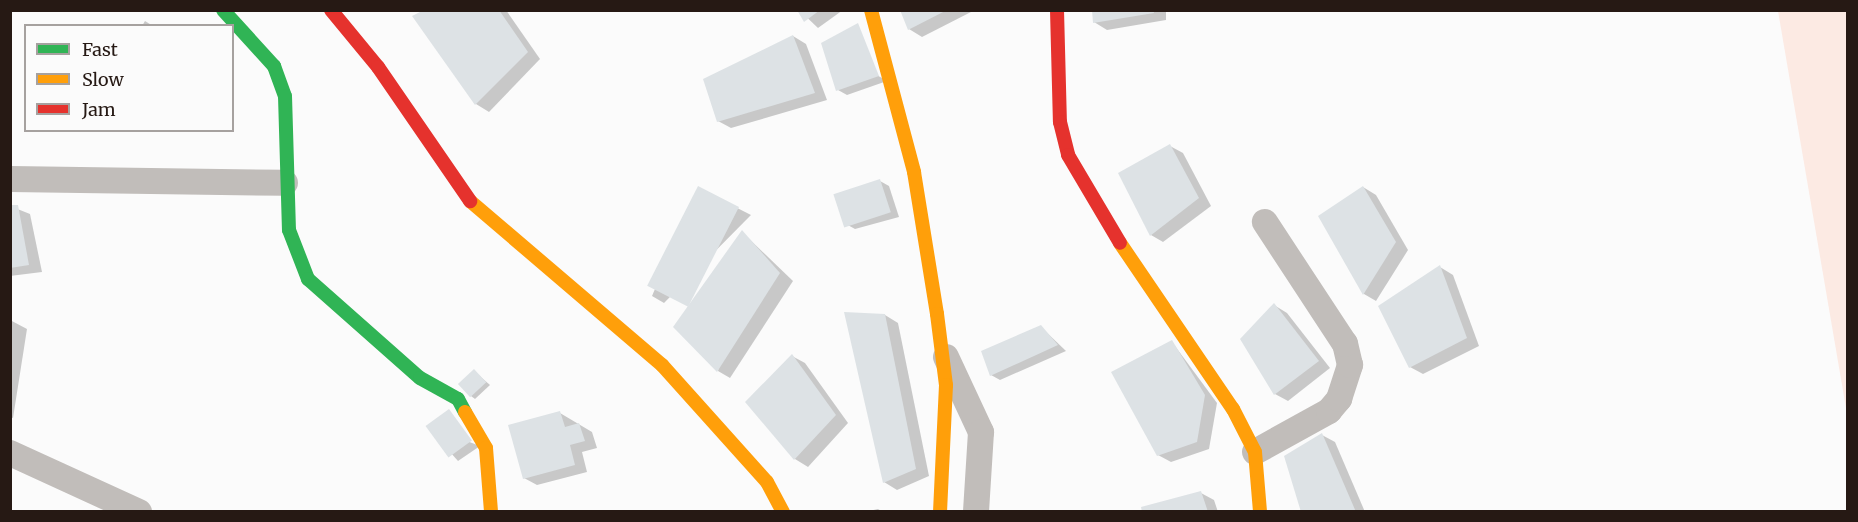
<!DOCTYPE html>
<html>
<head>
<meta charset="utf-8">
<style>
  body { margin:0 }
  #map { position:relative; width:1858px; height:522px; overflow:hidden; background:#fbfbfb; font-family:Merriweather,serif }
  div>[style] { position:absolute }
  .green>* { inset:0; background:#fceae3 }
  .shadow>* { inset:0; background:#0003 }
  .building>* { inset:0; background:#dde2e5; transform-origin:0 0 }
  .street>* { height:26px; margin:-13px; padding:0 13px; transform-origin:13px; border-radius:13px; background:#c1bdba }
  .fast>* { height:14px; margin:-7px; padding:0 7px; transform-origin:7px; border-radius:7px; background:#30b455 }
  .slow>* { height:14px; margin:-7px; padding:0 7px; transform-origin:7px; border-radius:7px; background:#ff9f0a }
  .jam>* { height:14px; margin:-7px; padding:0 7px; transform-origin:7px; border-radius:7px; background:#e5322d }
  span { translate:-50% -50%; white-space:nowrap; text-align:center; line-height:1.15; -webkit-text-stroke:6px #fbfbfb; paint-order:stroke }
  .frame { position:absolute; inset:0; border:12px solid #261914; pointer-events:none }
  .legend { position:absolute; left:24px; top:24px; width:210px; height:108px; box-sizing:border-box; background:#fbfbfb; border:2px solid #a6a19f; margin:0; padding:8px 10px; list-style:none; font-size:18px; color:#261914 }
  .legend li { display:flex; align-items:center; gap:12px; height:30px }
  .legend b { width:30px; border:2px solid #a6a19f }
</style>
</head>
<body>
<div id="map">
  <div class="green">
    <i style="clip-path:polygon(1778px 11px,1847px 11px,1847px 414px)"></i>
  </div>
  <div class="shadow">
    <i style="clip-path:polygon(428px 10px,506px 10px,540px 59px,489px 112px,476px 104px,415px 16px)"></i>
    <i style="clip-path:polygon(799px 10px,843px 10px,818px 28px)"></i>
    <i style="clip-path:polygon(901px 10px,970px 10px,971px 12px,922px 37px,909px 29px)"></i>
    <i style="clip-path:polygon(1094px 10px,1166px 10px,1166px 20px,1107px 30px,1094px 22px)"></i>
    <i style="clip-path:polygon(145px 21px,153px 26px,142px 26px)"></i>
    <i style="clip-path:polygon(793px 36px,806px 44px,827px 100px,731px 128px,718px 121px)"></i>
    <i style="clip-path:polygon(822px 43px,887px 81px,847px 95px,838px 90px)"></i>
    <i style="clip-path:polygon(1170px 146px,1183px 153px,1211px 206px,1163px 242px,1151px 235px)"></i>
    <i style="clip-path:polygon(880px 181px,889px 186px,899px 217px,855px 229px,846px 224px)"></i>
    <i style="clip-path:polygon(1363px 187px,1376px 195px,1408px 250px,1376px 301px,1364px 294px,1320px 216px)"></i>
    <i style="clip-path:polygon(698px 188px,751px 215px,664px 303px,652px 296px)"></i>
    <i style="clip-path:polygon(10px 206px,30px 214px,42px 272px,10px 276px)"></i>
    <i style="clip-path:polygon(742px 232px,793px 281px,730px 378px,718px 371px)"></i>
    <i style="clip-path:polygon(1440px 267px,1453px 275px,1479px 346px,1423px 374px,1410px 367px)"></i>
    <i style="clip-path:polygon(1274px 305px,1287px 313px,1330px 368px,1288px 401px,1275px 394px)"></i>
    <i style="clip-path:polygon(885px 315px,898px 323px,929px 476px,897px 490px,884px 482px)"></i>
    <i style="clip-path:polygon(10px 320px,27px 329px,13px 418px,10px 417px)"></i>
    <i style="clip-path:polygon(1041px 327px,1066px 351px,1000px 380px,991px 375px)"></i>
    <i style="clip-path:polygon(1172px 342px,1217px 403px,1209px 449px,1171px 462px,1158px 455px)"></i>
    <i style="clip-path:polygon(792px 356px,805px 363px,848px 423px,808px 467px,795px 459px,747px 402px)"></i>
    <i style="clip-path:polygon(474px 371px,490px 385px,475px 399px,471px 396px)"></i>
    <i style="clip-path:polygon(560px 413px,592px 432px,597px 448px,582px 452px,587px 472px,537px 485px,524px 478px)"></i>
    <i style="clip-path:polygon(427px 426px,480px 446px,458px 461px)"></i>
    <i style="clip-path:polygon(1322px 435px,1335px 442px,1365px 512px,1302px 512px)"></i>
    <i style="clip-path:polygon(1201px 493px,1214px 500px,1218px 512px,1144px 512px)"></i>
    <i style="clip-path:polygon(878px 509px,883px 512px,864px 512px)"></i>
  </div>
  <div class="building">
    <i style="clip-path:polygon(424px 10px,499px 10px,528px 52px,475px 105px,412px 16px)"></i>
    <i style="clip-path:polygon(797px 10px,820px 10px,804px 22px)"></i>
    <i style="clip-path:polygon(900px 10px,947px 10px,908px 30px)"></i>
    <i style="clip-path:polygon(1092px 10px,1153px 10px,1154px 13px,1093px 23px)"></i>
    <i style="clip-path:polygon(858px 23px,879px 76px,836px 91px,821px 43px)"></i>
    <i style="clip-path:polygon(793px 35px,815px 93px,717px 122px,703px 79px)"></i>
    <i style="clip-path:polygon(1170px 144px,1199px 198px,1150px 236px,1118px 173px)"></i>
    <i style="left:880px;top:179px;width:35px;height:49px;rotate:72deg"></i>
    <i style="left:698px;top:186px;width:46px;height:112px;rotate:27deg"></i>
    <i style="clip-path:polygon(1363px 186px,1396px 242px,1363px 295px,1318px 216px)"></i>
    <i style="clip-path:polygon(10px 205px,18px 205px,29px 265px,10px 268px)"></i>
    <i style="clip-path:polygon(742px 230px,780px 273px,717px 372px,673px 327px)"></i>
    <i style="clip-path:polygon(1440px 265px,1467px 338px,1409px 368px,1378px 306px)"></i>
    <i style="clip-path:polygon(1274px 303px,1319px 361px,1274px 395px,1240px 339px)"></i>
    <i style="clip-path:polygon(844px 312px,885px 314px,916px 469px,883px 483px)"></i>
    <i style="clip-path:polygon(1041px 325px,1058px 345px,990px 376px,981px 351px)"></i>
    <i style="clip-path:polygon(1172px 340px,1205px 395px,1197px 442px,1157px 456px,1111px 372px)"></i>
    <i style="clip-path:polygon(792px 354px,836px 415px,794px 460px,745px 402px)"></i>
    <i style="left:474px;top:369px;width:18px;height:22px;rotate:47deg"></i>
    <i style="left:449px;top:409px;width:39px;height:29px;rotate:54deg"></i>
    <i style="clip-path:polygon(560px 411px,565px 427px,579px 423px,585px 441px,570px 445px,575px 465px,523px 479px,508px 425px)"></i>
    <i style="clip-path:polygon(1322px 433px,1356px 512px,1301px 512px,1284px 456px)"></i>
    <i style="clip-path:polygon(1201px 491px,1208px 512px,1142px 512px,1141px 507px)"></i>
  </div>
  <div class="street">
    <i style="left:10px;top:179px;width:275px;rotate:0.8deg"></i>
    <i style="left:946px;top:357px;width:83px;rotate:65deg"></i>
    <i style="left:981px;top:432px;width:80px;rotate:93.6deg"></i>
    <i style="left:1255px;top:452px;width:85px;rotate:-29deg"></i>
    <i style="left:1329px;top:411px;width:16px;rotate:-50deg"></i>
    <i style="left:1339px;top:399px;width:36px;rotate:-72deg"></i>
    <i style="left:1350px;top:365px;width:22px;rotate:-103deg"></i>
    <i style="left:1345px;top:344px;width:146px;rotate:-123.3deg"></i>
    <i style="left:10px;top:453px;width:142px;rotate:24.6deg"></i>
  </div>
  <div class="fast">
    <i style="left:223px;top:10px;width:76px;rotate:47.7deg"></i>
    <i style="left:274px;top:66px;width:32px;rotate:70deg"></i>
    <i style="left:285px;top:96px;width:134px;rotate:88.3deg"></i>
    <i style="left:289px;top:230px;width:53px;rotate:68.8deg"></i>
    <i style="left:308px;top:279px;width:149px;rotate:41.5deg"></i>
    <i style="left:420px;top:378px;width:43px;rotate:28.9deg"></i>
    <i style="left:458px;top:399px;width:15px;rotate:62deg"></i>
  </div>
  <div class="slow">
    <i style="left:871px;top:10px;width:168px;rotate:75.1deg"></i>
    <i style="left:914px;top:172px;width:144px;rotate:80.8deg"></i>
    <i style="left:937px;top:314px;width:72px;rotate:82.8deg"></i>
    <i style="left:946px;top:385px;width:127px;rotate:92.7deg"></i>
    <i style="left:470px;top:201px;width:253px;rotate:40.5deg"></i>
    <i style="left:662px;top:365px;width:157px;rotate:48.1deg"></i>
    <i style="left:767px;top:482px;width:34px;rotate:62deg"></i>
    <i style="left:1120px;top:243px;width:201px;rotate:55.8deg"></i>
    <i style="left:1233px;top:409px;width:48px;rotate:62.9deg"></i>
    <i style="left:1255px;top:452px;width:60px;rotate:85.2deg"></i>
    <i style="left:465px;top:412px;width:42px;rotate:59.7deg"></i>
    <i style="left:486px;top:448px;width:64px;rotate:85.5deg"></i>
  </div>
  <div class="jam">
    <i style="left:331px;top:10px;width:74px;rotate:50.5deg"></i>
    <i style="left:378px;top:67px;width:163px;rotate:55.5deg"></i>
    <i style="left:1057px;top:10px;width:112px;rotate:88.5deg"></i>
    <i style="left:1060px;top:122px;width:34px;rotate:76deg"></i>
    <i style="left:1068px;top:155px;width:102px;rotate:59.4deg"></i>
  </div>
  <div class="frame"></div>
  <ul class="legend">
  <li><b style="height:8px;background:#30b455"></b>Fast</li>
  <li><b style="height:8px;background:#ff9f0a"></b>Slow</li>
  <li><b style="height:8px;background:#e5322d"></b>Jam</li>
  </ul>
</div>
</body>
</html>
